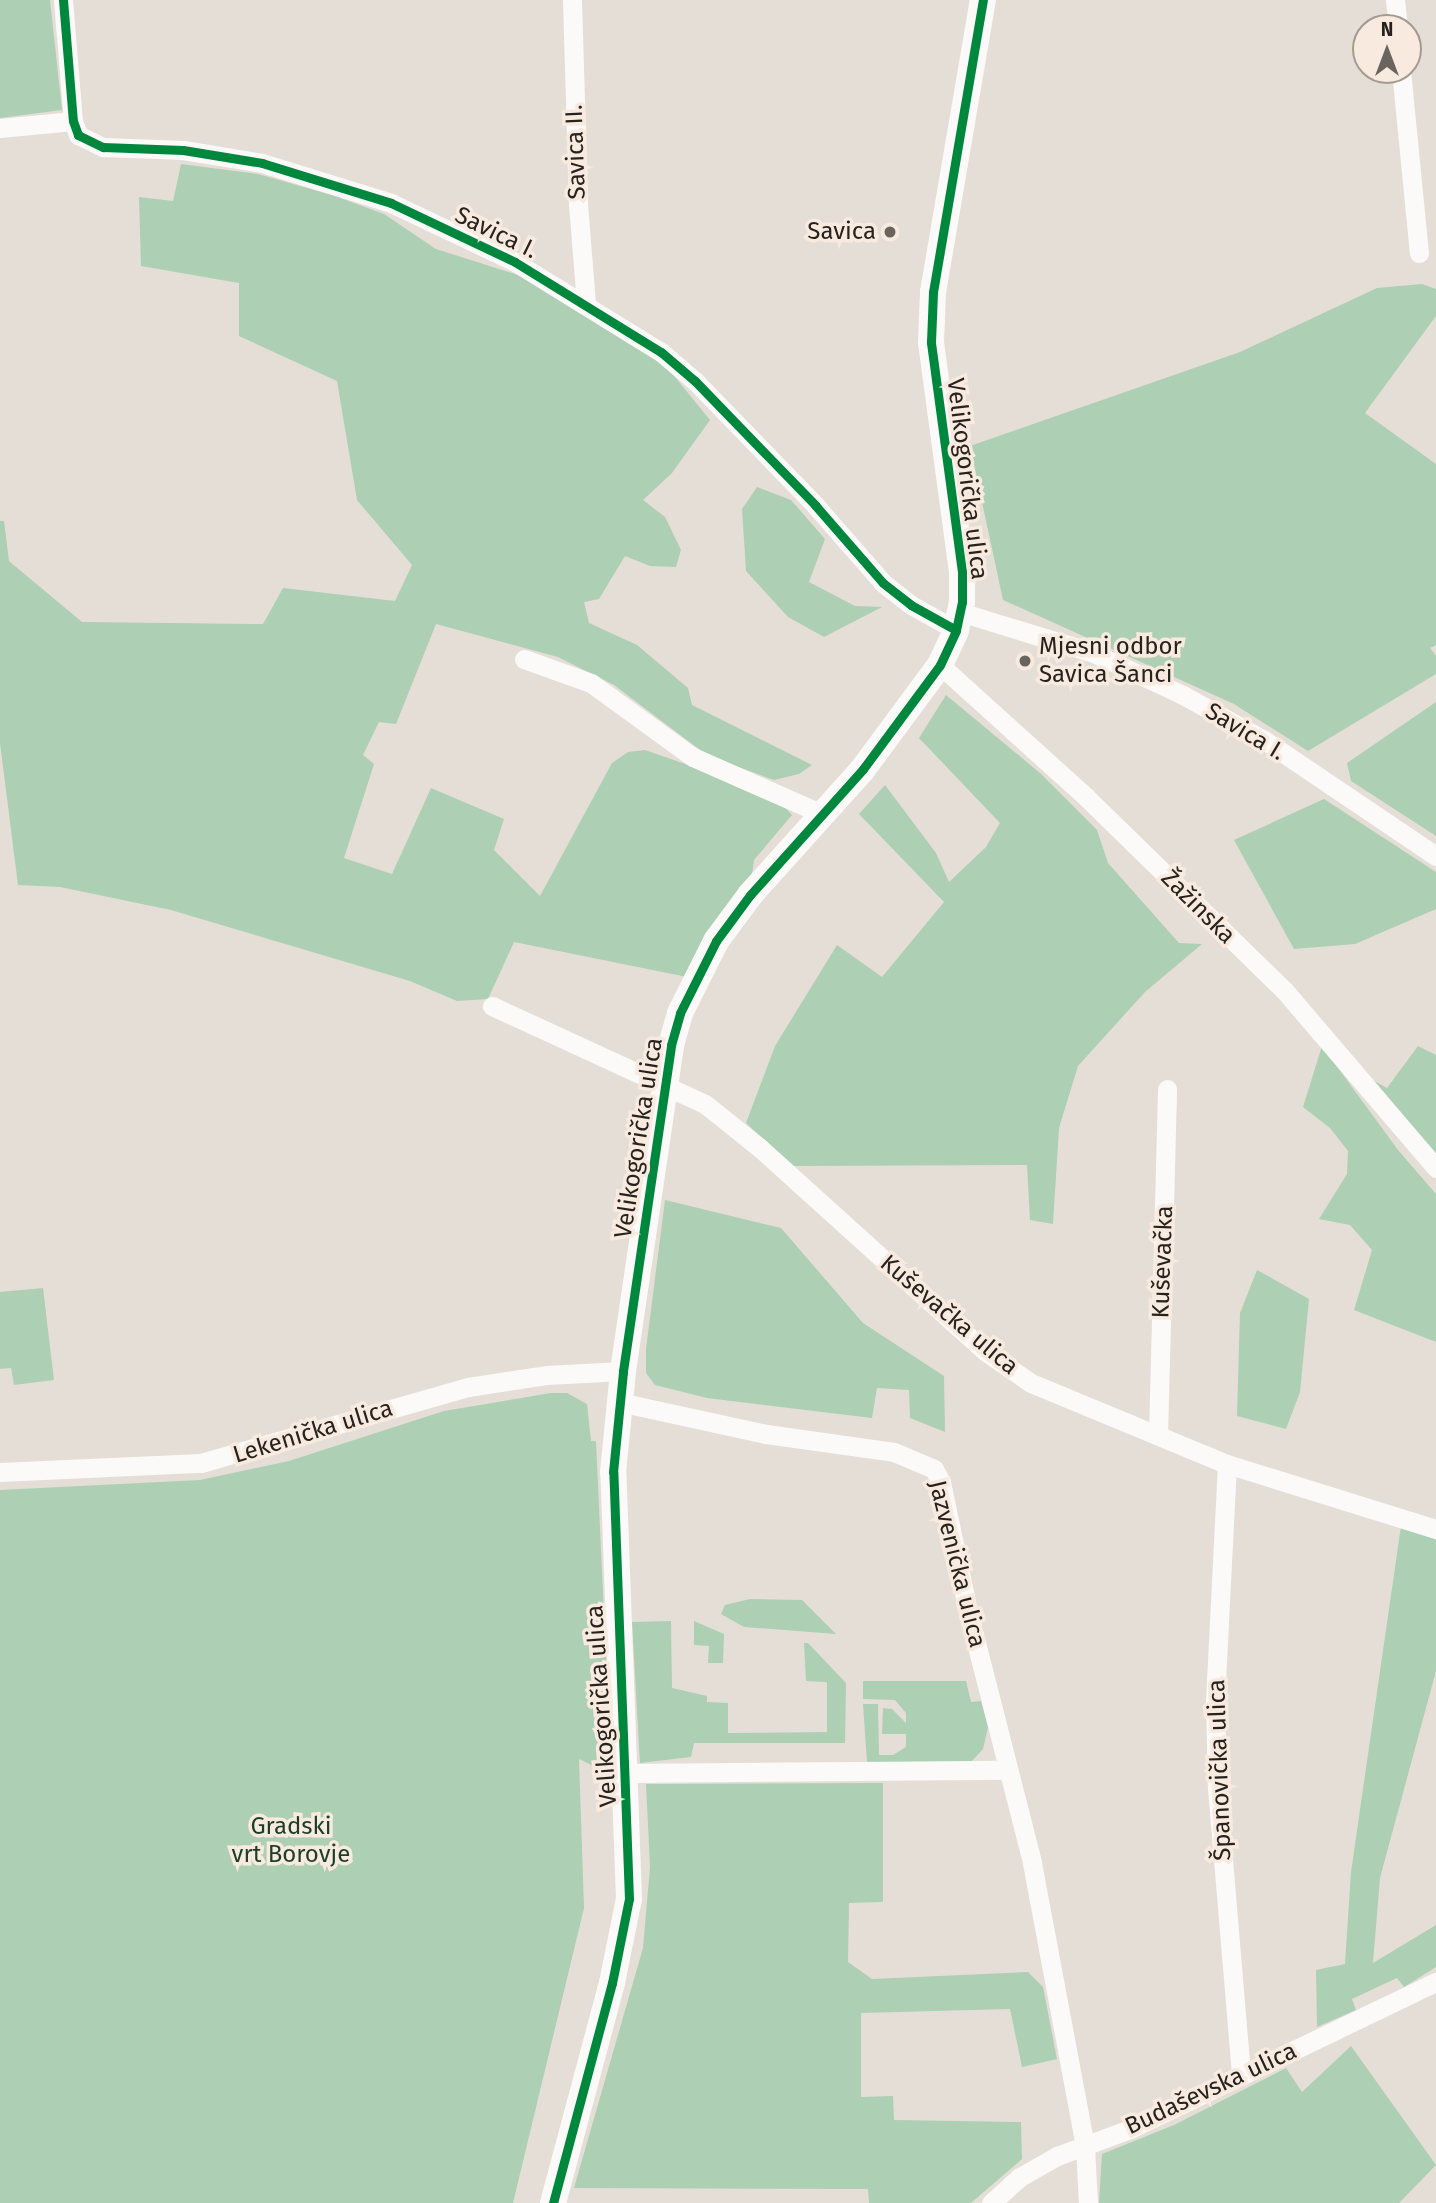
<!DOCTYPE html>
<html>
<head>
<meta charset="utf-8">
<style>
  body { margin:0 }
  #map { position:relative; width:1436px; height:2203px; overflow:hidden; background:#e5ded7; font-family:"Fira Sans",sans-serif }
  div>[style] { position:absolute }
  .green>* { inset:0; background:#adcfb4 }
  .street>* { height:19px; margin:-9.5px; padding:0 9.5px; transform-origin:9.5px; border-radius:9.5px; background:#fbfaf9 }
  .secondary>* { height:26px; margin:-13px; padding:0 13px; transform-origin:13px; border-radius:13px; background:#fbfaf9 }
  .cycleway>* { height:9px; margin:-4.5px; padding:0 4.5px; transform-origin:4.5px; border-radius:4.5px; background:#00873e }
  .dots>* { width:19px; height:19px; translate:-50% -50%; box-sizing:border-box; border:4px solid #f8eade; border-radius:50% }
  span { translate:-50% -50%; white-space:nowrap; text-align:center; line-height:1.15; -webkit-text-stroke:7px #f8eade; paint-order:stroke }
  .street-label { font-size:24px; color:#27221d }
  .poi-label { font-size:24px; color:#27221d }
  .right { translate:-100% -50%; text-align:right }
  .left { translate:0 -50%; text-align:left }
  .park-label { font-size:24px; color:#1b3e29 }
  .north { position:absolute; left:1352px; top:14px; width:70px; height:70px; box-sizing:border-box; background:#f8eade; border:2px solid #a49a91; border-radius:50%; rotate:0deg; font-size:19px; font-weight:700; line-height:28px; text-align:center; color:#27221d }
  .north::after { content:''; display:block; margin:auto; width:24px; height:32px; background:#6a645e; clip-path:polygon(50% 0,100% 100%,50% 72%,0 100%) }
</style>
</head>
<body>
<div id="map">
  <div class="green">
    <i style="clip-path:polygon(0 0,50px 0,62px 110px,0 118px)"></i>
    <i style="clip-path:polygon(181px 164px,258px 174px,335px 196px,384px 214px,436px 249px,534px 280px,662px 361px,710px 420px,672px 473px,643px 500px,665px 517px,681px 550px,676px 567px,650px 566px,625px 556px,599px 599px,584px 602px,589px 623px,637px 645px,688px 688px,692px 705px,812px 765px,799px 774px,774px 780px,708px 756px,614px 685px,558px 657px,436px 624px,396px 724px,379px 722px,363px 755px,374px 764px,344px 858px,392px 874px,431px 788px,504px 819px,494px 850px,540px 896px,612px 763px,628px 752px,645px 750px,740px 783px,782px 804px,792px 815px,754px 860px,752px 874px,687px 977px,514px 942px,488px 999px,457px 1001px,410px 981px,171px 910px,60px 887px,18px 885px,0 743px,0 521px,4px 521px,9px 561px,82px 622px,263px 624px,283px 588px,395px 601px,412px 565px,357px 500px,337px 381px,239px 336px,239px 283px,141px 266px,139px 197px,173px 201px)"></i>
    <i style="clip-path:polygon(1422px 284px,1436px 289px,1436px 316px,1365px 413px,1436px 464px,1436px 645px,1430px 648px,1436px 656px,1436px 674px,1308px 751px,1234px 704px,1003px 600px,970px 446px,1240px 352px,1377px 288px)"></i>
    <i style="clip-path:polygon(757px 487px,791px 500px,825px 539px,809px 582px,855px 606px,882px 607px,824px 637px,788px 617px,746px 571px,742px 509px)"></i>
    <i style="clip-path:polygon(946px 695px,1040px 773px,1097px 830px,1108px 863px,1179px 943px,1202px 944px,1145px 992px,1078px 1066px,1059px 1128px,1053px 1224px,1030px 1220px,1027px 1165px,793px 1166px,746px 1123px,775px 1046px,837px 945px,882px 977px,944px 902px,859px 814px,885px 785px,936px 853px,949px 882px,986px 847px,1000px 823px,919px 738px)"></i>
    <i style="clip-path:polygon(1436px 702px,1436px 836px,1351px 781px,1347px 763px)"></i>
    <i style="clip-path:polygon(1324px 799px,1436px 872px,1436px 909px,1355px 944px,1294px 949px,1234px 840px)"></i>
    <i style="clip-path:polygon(1322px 1046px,1398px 1150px,1436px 1194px,1436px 1342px,1354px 1310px,1372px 1250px,1350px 1225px,1319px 1219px,1347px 1174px,1348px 1151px,1330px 1128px,1303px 1107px)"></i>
    <i style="clip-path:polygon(1418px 1046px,1436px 1055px,1436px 1159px,1367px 1077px,1387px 1088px)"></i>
    <i style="clip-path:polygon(665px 1200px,781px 1228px,863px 1323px,944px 1376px,945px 1432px,910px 1418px,909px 1390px,877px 1388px,872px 1418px,707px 1398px,655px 1385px,646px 1373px,646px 1349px)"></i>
    <i style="clip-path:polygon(1257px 1270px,1309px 1299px,1300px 1392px,1286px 1429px,1237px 1416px,1240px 1313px)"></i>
    <i style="clip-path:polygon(43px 1288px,54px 1380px,14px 1385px,11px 1368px,0 1369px,0 1292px)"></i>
    <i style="clip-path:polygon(551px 1393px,567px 1393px,587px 1404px,591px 1441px,596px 1441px,611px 1767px,604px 1771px,579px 1759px,584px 1908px,513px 2203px,0 2203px,0 1490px,200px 1480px,289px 1461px,444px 1411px)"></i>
    <i style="clip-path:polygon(1401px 1526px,1436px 1538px,1436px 1671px,1380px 1878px,1373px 1963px,1436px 1925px,1436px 1967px,1404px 1987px,1397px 1978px,1352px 1999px,1356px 2010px,1317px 2027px,1316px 1970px,1345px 1964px,1351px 1872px)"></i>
    <i style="clip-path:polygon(750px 1599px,802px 1600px,836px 1634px,744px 1627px,721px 1614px,725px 1605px)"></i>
    <i style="clip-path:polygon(671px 1621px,672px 1688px,707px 1696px,707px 1702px,728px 1703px,728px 1733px,827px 1732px,827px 1682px,806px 1681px,804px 1643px,808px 1643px,846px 1683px,845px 1743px,694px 1743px,691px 1757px,640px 1763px,632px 1622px)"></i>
    <i style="clip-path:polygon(694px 1621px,724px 1634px,723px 1663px,708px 1663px,709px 1646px,694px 1645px)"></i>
    <i style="clip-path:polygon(863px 1681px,966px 1681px,971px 1702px,981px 1701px,988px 1727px,983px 1749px,971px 1762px,867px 1762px,863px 1704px,878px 1704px,879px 1755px,893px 1755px,906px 1747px,906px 1734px,882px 1734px,883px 1708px,892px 1709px,906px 1723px,906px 1713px,895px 1700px,863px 1699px)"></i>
    <i style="clip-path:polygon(883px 1783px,883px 1902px,849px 1903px,848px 1962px,872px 1979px,1028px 1972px,1043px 1987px,1057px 2059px,1022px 2067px,1010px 2009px,861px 2013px,861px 2097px,893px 2096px,894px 2120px,1021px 2122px,1022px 2159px,971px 2203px,869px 2203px,868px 2189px,574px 2188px,643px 1948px,650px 1867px,646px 1784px)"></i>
    <i style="clip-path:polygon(1351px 2046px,1436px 2165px,1399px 2203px,1099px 2203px,1102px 2154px,1174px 2125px,1286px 2068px,1302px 2092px)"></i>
  </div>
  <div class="street">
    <i style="left:63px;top:0;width:121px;rotate:85.3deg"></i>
    <i style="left:73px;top:121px;width:15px;rotate:70deg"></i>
    <i style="left:78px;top:135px;width:28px;rotate:26deg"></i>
    <i style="left:103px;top:147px;width:80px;rotate:2.1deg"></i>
    <i style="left:183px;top:150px;width:80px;rotate:9.3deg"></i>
    <i style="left:262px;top:163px;width:135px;rotate:17.2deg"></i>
    <i style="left:391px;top:203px;width:137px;rotate:25.4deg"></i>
    <i style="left:515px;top:262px;width:172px;rotate:31.7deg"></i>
    <i style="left:661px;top:352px;width:45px;rotate:40.5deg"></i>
    <i style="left:695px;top:381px;width:173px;rotate:45.9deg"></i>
    <i style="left:815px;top:505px;width:103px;rotate:48.9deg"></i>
    <i style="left:883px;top:583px;width:36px;rotate:38deg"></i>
    <i style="left:911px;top:605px;width:51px;rotate:29.1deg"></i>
    <i style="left:572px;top:0;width:204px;rotate:88.3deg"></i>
    <i style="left:578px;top:204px;width:100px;rotate:85.4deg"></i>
    <i style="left:1395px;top:0;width:28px;rotate:84deg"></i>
    <i style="left:1401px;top:70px;width:184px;rotate:84.4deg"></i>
    <i style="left:0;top:128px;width:73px;rotate:-5.5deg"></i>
    <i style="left:960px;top:612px;width:137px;rotate:17deg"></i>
    <i style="left:1091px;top:652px;width:102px;rotate:25.1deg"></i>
    <i style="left:1183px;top:695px;width:93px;rotate:29.1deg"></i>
    <i style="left:1264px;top:740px;width:207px;rotate:34deg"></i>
    <i style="left:524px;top:659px;width:71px;rotate:19.7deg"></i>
    <i style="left:591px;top:683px;width:126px;rotate:36deg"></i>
    <i style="left:693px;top:757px;width:139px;rotate:23.8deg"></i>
    <i style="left:940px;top:665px;width:197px;rotate:42.1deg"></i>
    <i style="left:1086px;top:797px;width:277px;rotate:44.3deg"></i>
    <i style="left:1284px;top:990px;width:234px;rotate:49.5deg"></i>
    <i style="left:492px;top:1006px;width:234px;rotate:24.7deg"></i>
    <i style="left:705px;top:1104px;width:70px;rotate:38.7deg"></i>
    <i style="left:760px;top:1148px;width:304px;rotate:42.1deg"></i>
    <i style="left:986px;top:1352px;width:55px;rotate:34.6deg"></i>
    <i style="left:1031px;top:1383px;width:212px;rotate:22.5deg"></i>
    <i style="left:1227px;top:1464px;width:219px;rotate:17.3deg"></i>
    <i style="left:619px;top:1402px;width:150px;rotate:12.3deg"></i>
    <i style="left:766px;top:1434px;width:129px;rotate:8deg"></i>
    <i style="left:894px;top:1452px;width:43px;rotate:23deg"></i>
    <i style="left:934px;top:1469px;width:15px;rotate:62deg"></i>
    <i style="left:941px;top:1482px;width:132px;rotate:78.2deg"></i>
    <i style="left:968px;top:1611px;width:260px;rotate:75.7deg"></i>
    <i style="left:1032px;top:1863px;width:289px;rotate:79.4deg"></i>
    <i style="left:1085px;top:2147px;width:56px;rotate:86.9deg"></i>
    <i style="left:1158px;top:1435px;width:346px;rotate:-88.5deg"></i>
    <i style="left:1227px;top:1464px;width:238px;rotate:92.9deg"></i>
    <i style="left:1215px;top:1702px;width:86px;rotate:88.7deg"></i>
    <i style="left:1217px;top:1788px;width:288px;rotate:85.2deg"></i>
    <i style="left:0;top:1472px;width:201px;rotate:-2.6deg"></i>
    <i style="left:201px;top:1463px;width:278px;rotate:-15.9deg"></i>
    <i style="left:468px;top:1387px;width:79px;rotate:-8.7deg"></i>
    <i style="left:546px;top:1375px;width:77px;rotate:-3deg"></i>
    <i style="left:626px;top:1773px;width:380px;rotate:-0.5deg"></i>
    <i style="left:991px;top:2203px;width:39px;rotate:-42deg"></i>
    <i style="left:1020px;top:2177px;width:43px;rotate:-29.6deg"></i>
    <i style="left:1057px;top:2156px;width:78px;rotate:-20.3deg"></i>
    <i style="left:1130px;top:2129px;width:339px;rotate:-25.7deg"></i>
  </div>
  <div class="secondary">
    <i style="left:553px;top:2203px;width:228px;rotate:-75deg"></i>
    <i style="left:612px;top:1983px;width:86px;rotate:-78.6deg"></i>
    <i style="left:629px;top:1899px;width:427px;rotate:-92.1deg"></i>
    <i style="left:613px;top:1472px;width:101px;rotate:-84.3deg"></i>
    <i style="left:623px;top:1371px;width:330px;rotate:-81.6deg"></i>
    <i style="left:671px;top:1045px;width:33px;rotate:-74deg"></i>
    <i style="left:680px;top:1013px;width:80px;rotate:-63.4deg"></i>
    <i style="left:716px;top:941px;width:57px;rotate:-53.5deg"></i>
    <i style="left:750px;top:895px;width:169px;rotate:-48.1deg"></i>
    <i style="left:863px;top:769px;width:129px;rotate:-53.5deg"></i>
    <i style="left:940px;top:665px;width:38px;rotate:-65deg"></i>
    <i style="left:956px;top:630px;width:29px;rotate:-78deg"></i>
    <i style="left:962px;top:602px;width:30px;rotate:-90deg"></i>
    <i style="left:962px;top:572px;width:232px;rotate:-97.7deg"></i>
    <i style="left:931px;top:342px;width:50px;rotate:-87.7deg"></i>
    <i style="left:933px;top:292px;width:296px;rotate:-80.3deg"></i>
  </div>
  <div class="cycleway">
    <i style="left:63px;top:0;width:121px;rotate:85.3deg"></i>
    <i style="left:73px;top:121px;width:15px;rotate:70deg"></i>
    <i style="left:78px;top:135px;width:28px;rotate:26deg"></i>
    <i style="left:103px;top:147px;width:80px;rotate:2.1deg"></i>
    <i style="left:183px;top:150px;width:80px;rotate:9.3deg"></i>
    <i style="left:262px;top:163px;width:135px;rotate:17.2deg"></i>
    <i style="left:391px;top:203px;width:137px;rotate:25.4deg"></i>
    <i style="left:515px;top:262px;width:172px;rotate:31.7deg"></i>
    <i style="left:661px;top:352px;width:45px;rotate:40.5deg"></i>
    <i style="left:695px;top:381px;width:173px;rotate:45.9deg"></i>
    <i style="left:815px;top:505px;width:103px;rotate:48.9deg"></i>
    <i style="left:883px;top:583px;width:36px;rotate:38deg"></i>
    <i style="left:911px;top:605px;width:51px;rotate:29.1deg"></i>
    <i style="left:553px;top:2203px;width:228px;rotate:-75deg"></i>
    <i style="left:612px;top:1983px;width:86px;rotate:-78.6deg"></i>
    <i style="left:629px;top:1899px;width:427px;rotate:-92.1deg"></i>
    <i style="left:613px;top:1472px;width:101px;rotate:-84.3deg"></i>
    <i style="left:623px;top:1371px;width:330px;rotate:-81.6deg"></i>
    <i style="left:671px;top:1045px;width:33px;rotate:-74deg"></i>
    <i style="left:680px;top:1013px;width:80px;rotate:-63.4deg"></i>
    <i style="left:716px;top:941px;width:57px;rotate:-53.5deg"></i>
    <i style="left:750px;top:895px;width:169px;rotate:-48.1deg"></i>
    <i style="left:863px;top:769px;width:129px;rotate:-53.5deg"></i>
    <i style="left:940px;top:665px;width:38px;rotate:-65deg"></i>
    <i style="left:956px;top:630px;width:29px;rotate:-78deg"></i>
    <i style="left:962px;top:602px;width:30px;rotate:-90deg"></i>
    <i style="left:962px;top:572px;width:232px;rotate:-97.7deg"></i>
    <i style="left:931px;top:342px;width:50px;rotate:-87.7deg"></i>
    <i style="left:933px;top:292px;width:296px;rotate:-80.3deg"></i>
  </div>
  <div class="dots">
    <i style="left:890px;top:232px;background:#6a645e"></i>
    <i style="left:1025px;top:661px;background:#6a645e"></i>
  </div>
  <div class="street-label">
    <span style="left:576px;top:152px;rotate:-92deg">Savica II.</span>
    <span style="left:496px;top:233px;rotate:26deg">Savica I.</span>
    <span style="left:967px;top:479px;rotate:83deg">Velikogorička ulica</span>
    <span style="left:1245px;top:732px;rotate:31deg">Savica I.</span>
    <span style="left:1198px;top:907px;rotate:45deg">Žažinska</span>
    <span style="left:639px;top:1138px;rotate:-81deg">Velikogorička ulica</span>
    <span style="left:1163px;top:1262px;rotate:-88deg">Kuševačka</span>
    <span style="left:949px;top:1315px;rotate:40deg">Kuševačka ulica</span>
    <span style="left:313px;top:1432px;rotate:-17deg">Lekenička ulica</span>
    <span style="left:957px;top:1564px;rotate:76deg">Jazvenička ulica</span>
    <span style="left:602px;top:1706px;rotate:-94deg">Velikogorička ulica</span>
    <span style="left:1220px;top:1770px;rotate:-92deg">Španovička ulica</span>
    <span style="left:1211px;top:2089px;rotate:-25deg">Budaševska ulica</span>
  </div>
  <div class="poi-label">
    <span class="right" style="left:876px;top:232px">Savica</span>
    <span class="left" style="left:1039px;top:661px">Mjesni odbor<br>Savica Šanci</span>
  </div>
  <div class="park-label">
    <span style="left:291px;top:1841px">Gradski<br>vrt Borovje</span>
  </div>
  <div class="north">N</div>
</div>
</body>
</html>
